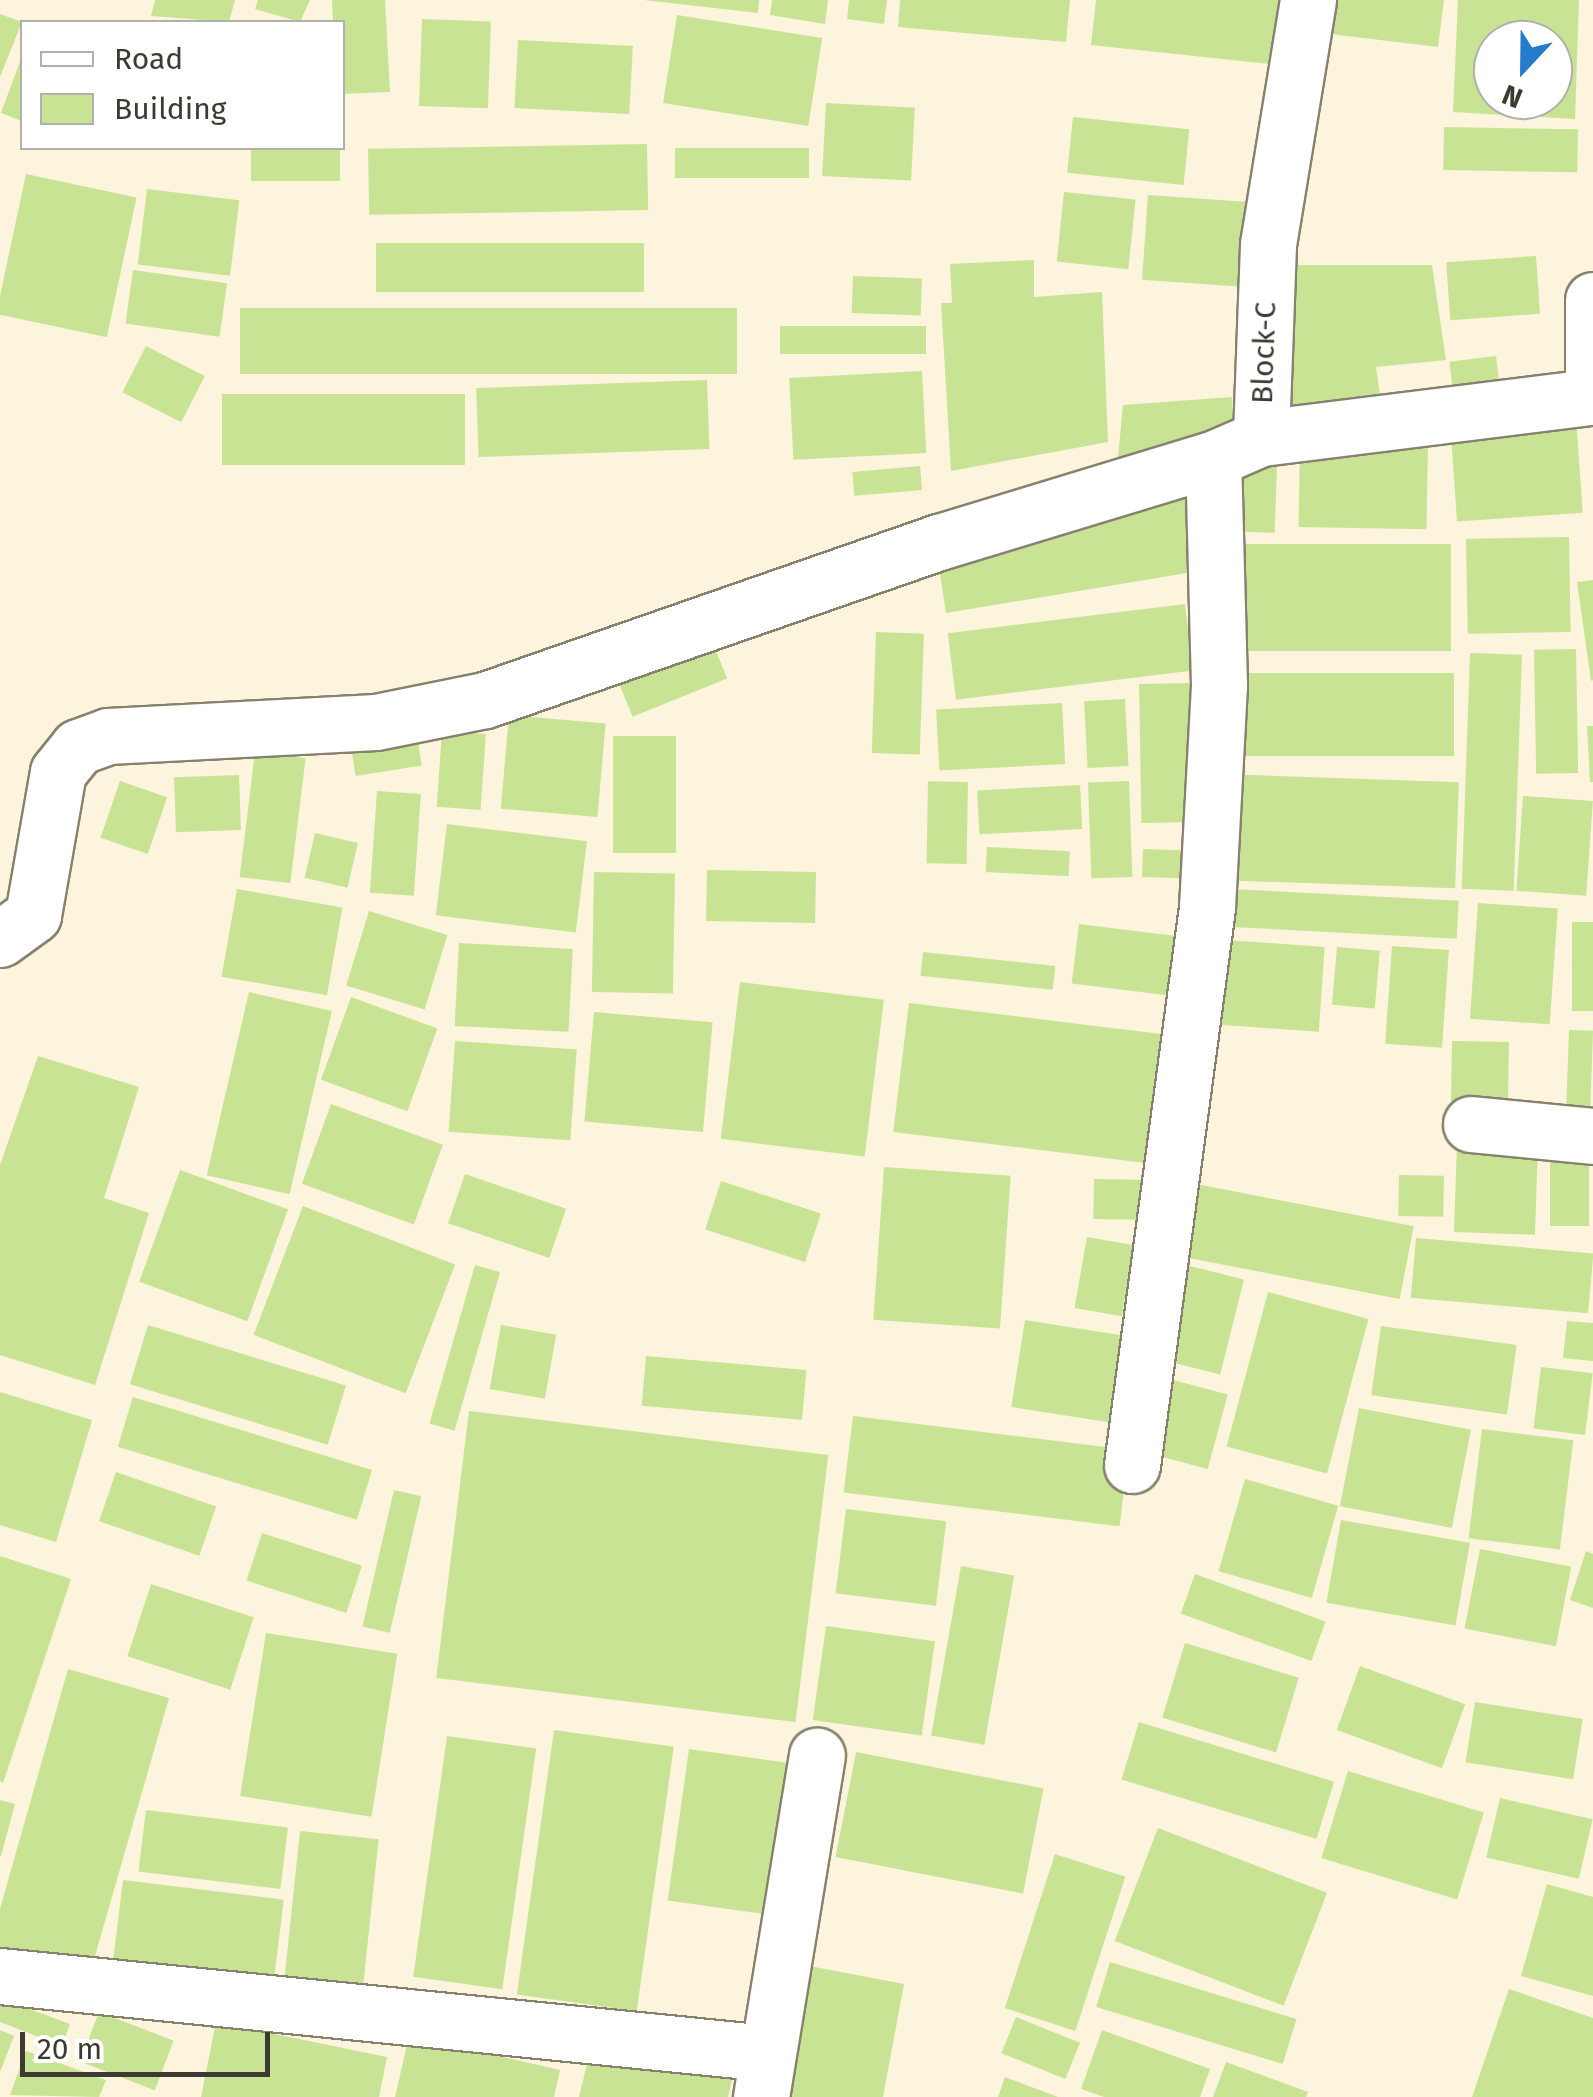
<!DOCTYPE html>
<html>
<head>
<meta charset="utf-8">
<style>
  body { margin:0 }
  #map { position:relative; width:1593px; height:2097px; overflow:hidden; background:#fcf4dd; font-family:"Fira Sans",sans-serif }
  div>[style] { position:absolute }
  .building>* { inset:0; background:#c9e395; transform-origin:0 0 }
  .roads { filter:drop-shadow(2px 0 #88816d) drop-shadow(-2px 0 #88816d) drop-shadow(0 2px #88816d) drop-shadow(0 -2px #88816d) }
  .street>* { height:55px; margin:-27.5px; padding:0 27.5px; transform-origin:27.5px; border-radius:27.5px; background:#fff }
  span { translate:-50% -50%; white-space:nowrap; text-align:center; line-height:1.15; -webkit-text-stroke:9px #fff; paint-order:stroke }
  .street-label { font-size:30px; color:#3d3a31 }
  .legend { position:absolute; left:20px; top:20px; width:325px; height:130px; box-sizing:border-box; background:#fff; border:2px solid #b1b0ad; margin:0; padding:12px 18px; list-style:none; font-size:30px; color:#3d3a31 }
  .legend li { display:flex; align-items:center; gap:20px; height:50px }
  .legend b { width:50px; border:2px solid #b1b0ad }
  .north { position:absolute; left:1473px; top:20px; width:100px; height:100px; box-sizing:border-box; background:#fff; border:2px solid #b1b0ad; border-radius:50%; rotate:202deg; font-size:28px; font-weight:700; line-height:40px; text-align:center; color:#3d3a31 }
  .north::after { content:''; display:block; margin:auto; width:35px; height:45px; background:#247cca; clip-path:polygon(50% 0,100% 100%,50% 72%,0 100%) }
  .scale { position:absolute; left:20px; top:2032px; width:250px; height:45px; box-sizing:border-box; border:5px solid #3d3a31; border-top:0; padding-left:12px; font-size:30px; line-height:35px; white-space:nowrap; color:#3d3a31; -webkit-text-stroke:8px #fff; paint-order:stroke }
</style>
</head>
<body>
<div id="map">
  <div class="building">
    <i style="clip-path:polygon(155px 0,235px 0,229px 22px,151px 16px)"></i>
    <i style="clip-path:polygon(258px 0,310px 0,300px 22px,255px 9px)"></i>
    <i style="clip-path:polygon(332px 0,385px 0,390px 92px,342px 94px,342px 22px,333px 22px)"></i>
    <i style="clip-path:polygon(644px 0,759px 0,758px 13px)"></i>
    <i style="clip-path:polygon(772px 0,828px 0,825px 24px,770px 15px)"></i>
    <i style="clip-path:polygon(849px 0,887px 0,884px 24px,847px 19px)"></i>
    <i style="clip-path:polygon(900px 0,1070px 0,1066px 42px,898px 27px)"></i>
    <i style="clip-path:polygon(1096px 0,1286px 0,1280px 65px,1091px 45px)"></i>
    <i style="clip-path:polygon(1326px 0,1444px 0,1438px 47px,1322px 33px)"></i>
    <i style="clip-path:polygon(evenodd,1458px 0,1579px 0,1575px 119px,1453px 112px,1458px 0,1493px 40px,1553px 40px,1553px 100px,1493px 100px,1493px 40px)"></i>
    <i style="clip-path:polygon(0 14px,22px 22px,0 77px)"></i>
    <i style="left:677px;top:15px;width:147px;height:89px;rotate:9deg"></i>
    <i style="left:422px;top:19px;width:69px;height:87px;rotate:2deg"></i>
    <i style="left:518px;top:40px;width:115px;height:68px;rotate:3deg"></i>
    <i style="clip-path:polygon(22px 56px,22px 121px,1px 113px)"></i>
    <i style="left:826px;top:103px;width:89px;height:73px;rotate:3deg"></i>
    <i style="left:1073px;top:117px;width:117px;height:56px;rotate:6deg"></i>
    <i style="left:1444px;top:127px;width:134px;height:43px;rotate:1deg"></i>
    <i style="left:647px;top:144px;width:66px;height:279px;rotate:89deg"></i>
    <i style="left:251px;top:148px;width:89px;height:33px"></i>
    <i style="left:809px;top:148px;width:30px;height:134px;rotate:90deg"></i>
    <i style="left:26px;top:174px;width:113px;height:143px;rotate:12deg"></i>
    <i style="left:147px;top:189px;width:93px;height:76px;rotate:7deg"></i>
    <i style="left:1064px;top:192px;width:72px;height:70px;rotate:6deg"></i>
    <i style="left:1148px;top:195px;width:107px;height:85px;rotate:4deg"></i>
    <i style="left:376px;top:243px;width:268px;height:49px"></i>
    <i style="left:1536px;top:256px;width:58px;height:90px;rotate:86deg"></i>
    <i style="clip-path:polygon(1034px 260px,1034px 297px,1102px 292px,1108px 442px,951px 471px,941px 303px,952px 303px,950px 264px)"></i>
    <i style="clip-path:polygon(1278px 265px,1432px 265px,1446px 360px,1376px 367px,1382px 408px,1273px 421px)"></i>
    <i style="left:133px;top:270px;width:95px;height:54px;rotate:8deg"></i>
    <i style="left:853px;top:276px;width:69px;height:37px;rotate:2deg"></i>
    <i style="left:240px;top:308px;width:497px;height:66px"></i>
    <i style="left:780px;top:326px;width:146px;height:28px"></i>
    <i style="left:146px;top:346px;width:66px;height:52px;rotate:27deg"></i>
    <i style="left:1496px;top:356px;width:33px;height:47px;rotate:83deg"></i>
    <i style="left:922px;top:371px;width:82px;height:133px;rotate:87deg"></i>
    <i style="left:707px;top:380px;width:69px;height:231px;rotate:88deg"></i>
    <i style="left:222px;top:394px;width:243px;height:71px"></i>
    <i style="clip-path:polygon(1232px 397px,1234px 438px,1116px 478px,1123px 405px)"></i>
    <i style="left:1576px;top:417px;width:96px;height:126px;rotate:86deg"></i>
    <i style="left:1300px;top:442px;width:128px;height:85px;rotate:1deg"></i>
    <i style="left:1224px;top:465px;width:53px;height:66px;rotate:2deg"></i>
    <i style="left:920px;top:466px;width:24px;height:68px;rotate:85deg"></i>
    <i style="clip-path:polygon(1192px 485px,1199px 571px,946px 613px,936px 549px)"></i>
    <i style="left:1569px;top:537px;width:95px;height:103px;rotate:89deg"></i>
    <i style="left:1229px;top:544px;width:222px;height:107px"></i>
    <i style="clip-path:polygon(1593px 580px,1593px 680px,1591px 681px,1577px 582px)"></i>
    <i style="left:1185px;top:604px;width:67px;height:239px;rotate:83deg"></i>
    <i style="left:876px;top:632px;width:48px;height:121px;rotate:2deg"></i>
    <i style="left:714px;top:646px;width:35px;height:102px;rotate:68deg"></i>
    <i style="left:1576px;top:649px;width:124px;height:42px;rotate:89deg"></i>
    <i style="left:1470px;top:653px;width:52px;height:236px;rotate:2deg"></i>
    <i style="left:1227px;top:673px;width:227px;height:83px"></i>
    <i style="left:1192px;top:683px;width:139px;height:53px;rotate:89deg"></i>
    <i style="left:1125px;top:699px;width:67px;height:41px;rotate:87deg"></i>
    <i style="left:1062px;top:703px;width:61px;height:126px;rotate:87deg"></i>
    <i style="left:509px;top:715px;width:97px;height:94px;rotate:5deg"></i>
    <i style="clip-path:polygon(1587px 726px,1593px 726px,1593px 782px,1590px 782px)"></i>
    <i style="left:416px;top:729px;width:37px;height:67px;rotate:81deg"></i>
    <i style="left:442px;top:731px;width:44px;height:76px;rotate:4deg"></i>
    <i style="left:613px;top:736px;width:63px;height:117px"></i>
    <i style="left:255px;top:752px;width:51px;height:126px;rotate:7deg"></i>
    <i style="left:1220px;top:774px;width:239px;height:106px;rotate:2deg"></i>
    <i style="left:239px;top:775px;width:55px;height:65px;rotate:88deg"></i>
    <i style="left:120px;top:781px;width:50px;height:60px;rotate:19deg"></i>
    <i style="left:1129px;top:781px;width:96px;height:41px;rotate:88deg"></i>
    <i style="left:968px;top:782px;width:82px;height:40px;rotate:91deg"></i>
    <i style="left:1080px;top:785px;width:44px;height:103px;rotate:87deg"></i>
    <i style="left:377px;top:791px;width:44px;height:102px;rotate:4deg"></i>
    <i style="left:1523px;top:796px;width:70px;height:95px;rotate:4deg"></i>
    <i style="left:447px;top:824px;width:141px;height:92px;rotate:7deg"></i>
    <i style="left:315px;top:833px;width:44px;height:46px;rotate:13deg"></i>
    <i style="left:987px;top:847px;width:83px;height:25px;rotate:3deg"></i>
    <i style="left:1143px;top:849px;width:61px;height:28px;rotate:2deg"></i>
    <i style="left:707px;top:870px;width:109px;height:51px;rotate:1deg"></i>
    <i style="left:594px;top:872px;width:81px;height:120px;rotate:1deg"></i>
    <i style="left:1214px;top:888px;width:245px;height:38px;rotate:3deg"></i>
    <i style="left:237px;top:889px;width:107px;height:89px;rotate:10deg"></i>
    <i style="left:1478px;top:903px;width:80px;height:116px;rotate:4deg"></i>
    <i style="left:369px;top:911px;width:82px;height:78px;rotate:17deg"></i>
    <i style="left:1572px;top:922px;width:21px;height:89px"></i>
    <i style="left:1079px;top:924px;width:100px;height:60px;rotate:7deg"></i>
    <i style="left:1212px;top:939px;width:113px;height:85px;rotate:4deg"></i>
    <i style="left:459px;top:943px;width:114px;height:83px;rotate:3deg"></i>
    <i style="left:1392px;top:946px;width:57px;height:98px;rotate:4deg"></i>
    <i style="left:1337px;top:947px;width:43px;height:58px;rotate:5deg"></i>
    <i style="left:923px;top:952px;width:133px;height:24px;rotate:6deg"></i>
    <i style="left:740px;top:982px;width:145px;height:158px;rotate:7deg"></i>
    <i style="left:249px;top:992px;width:85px;height:188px;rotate:13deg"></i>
    <i style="left:351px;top:997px;width:92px;height:88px;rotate:20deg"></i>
    <i style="left:909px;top:1003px;width:260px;height:130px;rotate:7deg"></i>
    <i style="left:594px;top:1012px;width:119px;height:110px;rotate:5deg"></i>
    <i style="left:1569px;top:1030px;width:24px;height:98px;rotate:2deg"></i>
    <i style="left:455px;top:1041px;width:122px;height:91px;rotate:4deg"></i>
    <i style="left:1452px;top:1041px;width:57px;height:74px;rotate:1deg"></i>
    <i style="clip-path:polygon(38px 1056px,139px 1087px,104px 1198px,149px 1213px,95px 1385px,0 1355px,0 1165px)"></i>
    <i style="left:331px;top:1104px;width:119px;height:85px;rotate:20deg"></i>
    <i style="left:1550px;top:1143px;width:39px;height:83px"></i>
    <i style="left:1457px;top:1144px;width:81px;height:88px;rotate:2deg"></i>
    <i style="left:884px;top:1167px;width:127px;height:153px;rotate:4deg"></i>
    <i style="left:180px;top:1170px;width:115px;height:119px;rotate:20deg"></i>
    <i style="left:465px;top:1174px;width:107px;height:52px;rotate:19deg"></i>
    <i style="left:1399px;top:1175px;width:45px;height:41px;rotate:1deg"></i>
    <i style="left:1094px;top:1179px;width:47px;height:40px;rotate:1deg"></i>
    <i style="left:721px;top:1181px;width:105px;height:51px;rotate:18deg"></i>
    <i style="left:1186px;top:1182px;width:232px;height:74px;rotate:11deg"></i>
    <i style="left:303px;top:1206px;width:163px;height:138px;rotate:21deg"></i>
    <i style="left:1087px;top:1237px;width:48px;height:72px;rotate:10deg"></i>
    <i style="left:1416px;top:1238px;width:178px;height:60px;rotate:5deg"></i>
    <i style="left:1178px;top:1263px;width:68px;height:98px;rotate:14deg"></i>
    <i style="left:475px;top:1265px;width:26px;height:165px;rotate:16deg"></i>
    <i style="left:1268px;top:1292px;width:104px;height:160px;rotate:15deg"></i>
    <i style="left:1025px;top:1320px;width:110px;height:88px;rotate:9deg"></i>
    <i style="clip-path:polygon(1567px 1321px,1593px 1323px,1593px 1361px,1563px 1358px)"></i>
    <i style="left:148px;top:1325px;width:207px;height:62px;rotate:17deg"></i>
    <i style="left:501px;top:1325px;width:56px;height:65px;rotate:10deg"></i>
    <i style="left:1381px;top:1326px;width:137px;height:70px;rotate:8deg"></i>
    <i style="left:646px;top:1356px;width:161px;height:50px;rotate:5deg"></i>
    <i style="left:1541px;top:1367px;width:52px;height:62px;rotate:7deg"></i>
    <i style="left:1162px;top:1377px;width:68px;height:77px;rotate:15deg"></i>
    <i style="clip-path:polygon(0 1392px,92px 1420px,56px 1542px,0 1525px)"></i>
    <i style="left:133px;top:1397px;width:250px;height:52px;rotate:17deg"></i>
    <i style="left:1359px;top:1408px;width:114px;height:100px;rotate:11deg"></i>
    <i style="left:469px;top:1411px;width:362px;height:269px;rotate:7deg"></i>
    <i style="left:853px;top:1416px;width:278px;height:77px;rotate:7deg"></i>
    <i style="left:1482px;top:1429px;width:92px;height:110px;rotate:7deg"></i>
    <i style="left:116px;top:1472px;width:106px;height:52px;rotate:19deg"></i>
    <i style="left:1245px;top:1479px;width:97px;height:96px;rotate:16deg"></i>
    <i style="left:394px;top:1490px;width:28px;height:140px;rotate:13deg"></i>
    <i style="left:846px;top:1509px;width:101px;height:85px;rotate:7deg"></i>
    <i style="left:1341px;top:1520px;width:131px;height:84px;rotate:10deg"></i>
    <i style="left:262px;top:1533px;width:105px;height:50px;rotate:18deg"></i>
    <i style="left:1480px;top:1549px;width:93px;height:81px;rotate:11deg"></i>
    <i style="clip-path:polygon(1586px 1551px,1593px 1554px,1593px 1608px,1570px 1600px)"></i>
    <i style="clip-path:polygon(0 1556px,71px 1579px,3px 1783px,0 1781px)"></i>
    <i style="left:961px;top:1566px;width:54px;height:172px;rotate:10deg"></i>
    <i style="left:1195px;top:1574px;width:139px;height:42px;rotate:20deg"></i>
    <i style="left:151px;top:1584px;width:108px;height:76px;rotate:18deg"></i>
    <i style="left:826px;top:1626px;width:110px;height:95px;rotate:8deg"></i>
    <i style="left:266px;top:1633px;width:133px;height:165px;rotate:9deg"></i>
    <i style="left:1185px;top:1643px;width:119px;height:78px;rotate:17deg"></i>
    <i style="left:1360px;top:1666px;width:112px;height:68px;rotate:20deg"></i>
    <i style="clip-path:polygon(68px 1669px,169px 1698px,89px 1977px,0 1951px,0 1909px)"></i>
    <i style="left:1475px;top:1702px;width:109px;height:61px;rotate:9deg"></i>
    <i style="left:1139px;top:1722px;width:204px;height:60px;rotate:17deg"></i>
    <i style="left:554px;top:1730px;width:121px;height:267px;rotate:8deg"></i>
    <i style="left:447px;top:1736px;width:90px;height:243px;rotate:8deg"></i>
    <i style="left:689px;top:1749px;width:114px;height:153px;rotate:8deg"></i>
    <i style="left:856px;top:1752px;width:191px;height:107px;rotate:11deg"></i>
    <i style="left:1348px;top:1771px;width:142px;height:91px;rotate:17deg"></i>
    <i style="left:1500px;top:1798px;width:95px;height:61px;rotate:13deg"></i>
    <i style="clip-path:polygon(0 1800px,15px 1804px,1px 1856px,0 1856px)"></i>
    <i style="left:146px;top:1810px;width:143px;height:62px;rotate:7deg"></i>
    <i style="left:1158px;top:1828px;width:181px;height:121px;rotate:21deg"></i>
    <i style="left:300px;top:1831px;width:79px;height:161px;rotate:6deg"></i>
    <i style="left:1055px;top:1854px;width:74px;height:162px;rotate:18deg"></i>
    <i style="left:123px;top:1880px;width:162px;height:99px;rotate:7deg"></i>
    <i style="clip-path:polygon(1547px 1884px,1593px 1897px,1593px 1996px,1521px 1976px)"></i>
    <i style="left:1110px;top:1962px;width:195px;height:47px;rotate:17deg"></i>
    <i style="clip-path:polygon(799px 1964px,904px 1984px,883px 2097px,775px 2097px)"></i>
    <i style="clip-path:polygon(1509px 1989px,1593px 2018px,1593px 2097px,1472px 2097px)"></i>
    <i style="clip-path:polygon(0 1998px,70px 2024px,62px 2046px,0 2022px)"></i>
    <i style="left:99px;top:2012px;width:80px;height:53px;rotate:21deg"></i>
    <i style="left:1016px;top:2017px;width:69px;height:39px;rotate:22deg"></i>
    <i style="clip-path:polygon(216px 2022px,387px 2057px,379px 2097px,201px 2097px)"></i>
    <i style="clip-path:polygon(0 2030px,14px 2036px,0 2072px)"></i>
    <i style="clip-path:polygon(1102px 2030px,1210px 2069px,1200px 2097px,1104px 2097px,1081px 2089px)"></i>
    <i style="clip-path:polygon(409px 2036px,560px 2070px,554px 2097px,395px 2097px)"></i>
    <i style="clip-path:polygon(592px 2044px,732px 2079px,728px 2097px,579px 2097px)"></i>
    <i style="clip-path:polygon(26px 2051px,106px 2080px,99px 2097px,10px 2095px)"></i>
    <i style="clip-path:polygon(1226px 2062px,1308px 2092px,1306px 2097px,1213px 2097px)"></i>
    <i style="clip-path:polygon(1005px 2077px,1058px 2097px,998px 2097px)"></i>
  </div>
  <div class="roads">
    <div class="street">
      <i style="left:1308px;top:0;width:248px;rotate:99.3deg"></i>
      <i style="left:1268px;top:245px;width:193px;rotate:92.1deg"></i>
      <i style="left:1261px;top:438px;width:331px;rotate:-7.1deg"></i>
      <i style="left:1593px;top:300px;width:96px;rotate:90deg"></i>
      <i style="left:0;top:939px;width:41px;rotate:-36deg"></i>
      <i style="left:33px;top:915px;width:145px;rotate:-80.1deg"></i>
      <i style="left:58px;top:772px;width:32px;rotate:-51deg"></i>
      <i style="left:78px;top:747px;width:32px;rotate:-20deg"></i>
      <i style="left:108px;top:736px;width:268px;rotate:-3deg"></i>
      <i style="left:376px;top:722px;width:111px;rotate:-11.4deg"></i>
      <i style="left:485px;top:700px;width:481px;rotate:-19.2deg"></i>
      <i style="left:939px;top:542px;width:286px;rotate:-16.9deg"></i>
      <i style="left:1471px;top:1124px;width:123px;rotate:5.6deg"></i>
      <i style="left:1132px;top:1465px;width:563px;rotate:-82.34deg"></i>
      <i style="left:1207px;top:907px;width:222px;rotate:-86.9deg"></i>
      <i style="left:1219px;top:685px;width:226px;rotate:-91.5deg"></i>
      <i style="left:1213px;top:459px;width:52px;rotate:-23.6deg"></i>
      <i style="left:0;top:1976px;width:771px;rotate:5.73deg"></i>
      <i style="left:761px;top:2097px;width:346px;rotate:-80.7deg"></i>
    </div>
  </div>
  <div class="street-label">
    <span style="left:1264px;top:353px;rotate:-88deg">Block-C</span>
  </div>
  <ul class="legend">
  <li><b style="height:12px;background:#fff"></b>Road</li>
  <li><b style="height:28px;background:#c9e395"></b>Building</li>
  </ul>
  <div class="north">N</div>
  <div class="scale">20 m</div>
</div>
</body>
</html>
